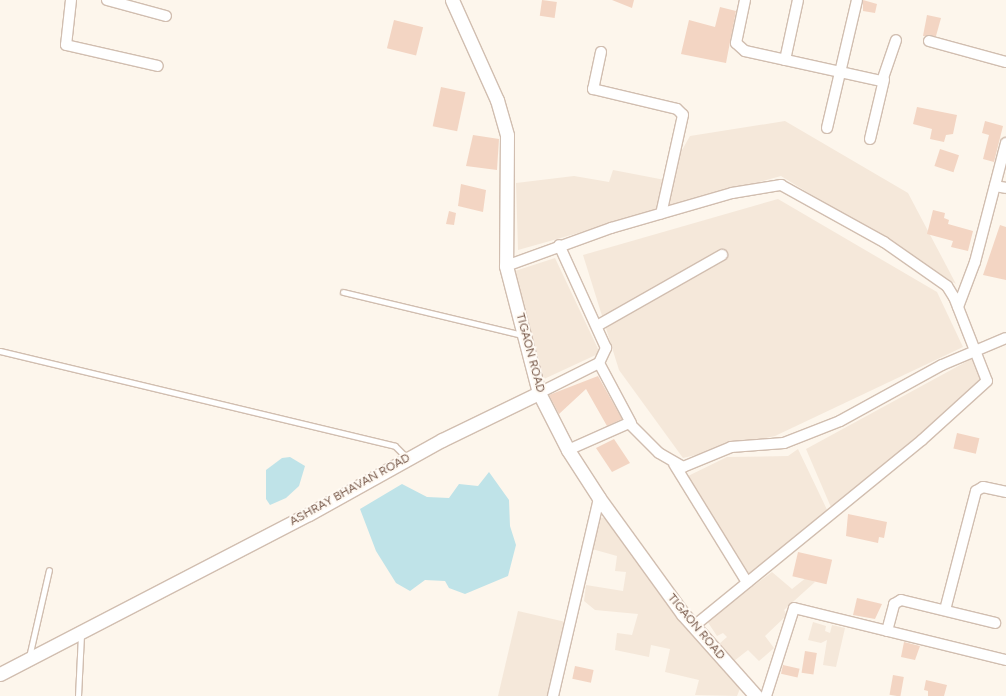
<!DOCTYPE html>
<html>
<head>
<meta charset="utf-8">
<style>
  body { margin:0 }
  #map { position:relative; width:1006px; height:696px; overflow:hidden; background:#fdf6ec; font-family:Figtree,sans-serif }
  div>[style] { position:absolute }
  .residential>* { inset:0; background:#f5e8da }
  .water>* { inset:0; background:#bfe3e8 }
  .building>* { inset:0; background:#f3d5c3; transform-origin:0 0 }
  .roads { filter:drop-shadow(1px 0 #d1beb0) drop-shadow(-1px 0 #d1beb0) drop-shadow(0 1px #d1beb0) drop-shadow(0 -1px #d1beb0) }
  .service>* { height:5px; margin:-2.5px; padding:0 2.5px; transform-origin:2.5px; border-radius:2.5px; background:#fff }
  .minor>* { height:10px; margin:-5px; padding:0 5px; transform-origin:5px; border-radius:5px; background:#fff }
  .tertiary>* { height:13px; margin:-6.5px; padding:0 6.5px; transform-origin:6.5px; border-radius:6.5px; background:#fff }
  span { translate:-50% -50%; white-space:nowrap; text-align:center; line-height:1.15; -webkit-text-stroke:4px #fffaf3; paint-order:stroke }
  .street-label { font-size:12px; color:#7a5c4d }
</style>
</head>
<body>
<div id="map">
  <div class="residential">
    <i style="clip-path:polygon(785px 121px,908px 193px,956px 284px,781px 176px,518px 250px,516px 183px,574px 176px,609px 182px,613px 170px,665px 180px,690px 136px)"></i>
    <i style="clip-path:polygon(778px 199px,937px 292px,963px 347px,775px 436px,683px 458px,619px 370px,583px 255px)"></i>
    <i style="clip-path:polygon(555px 258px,600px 353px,544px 379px,515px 271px)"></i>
    <i style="clip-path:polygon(973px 358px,988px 388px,833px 512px,806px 449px)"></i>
    <i style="clip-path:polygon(798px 449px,830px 516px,752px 578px,686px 477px,727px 457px,788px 456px)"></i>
    <i style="clip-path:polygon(599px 517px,613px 520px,741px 686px,737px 696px,695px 695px,699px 680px,665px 672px,670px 649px,651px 645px,649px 657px,615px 650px,617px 633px,632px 635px,638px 614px,595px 610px,584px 601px,586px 585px,623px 591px,626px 572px,615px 571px,617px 556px,592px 549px)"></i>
    <i style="clip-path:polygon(772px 572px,792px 589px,807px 577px,815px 582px,784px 610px,787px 615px,765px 636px,774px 648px,759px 661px,748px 650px,734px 661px,719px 644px,727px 637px,723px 633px,717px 636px,707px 621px)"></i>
    <i style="clip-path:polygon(518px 611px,570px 623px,553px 696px,498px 696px)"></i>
    <i style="clip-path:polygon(813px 622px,826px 626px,825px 631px,830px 633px,832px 625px,845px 628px,836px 667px,823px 665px,827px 640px,821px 643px,808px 640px)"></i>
  </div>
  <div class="water">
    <i style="clip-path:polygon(290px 457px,305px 466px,299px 486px,286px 498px,270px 505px,266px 499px,266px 470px,282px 458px)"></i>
    <i style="clip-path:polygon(489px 472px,509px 500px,510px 526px,516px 545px,508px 576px,465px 594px,449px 588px,445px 581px,425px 580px,410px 591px,396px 583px,376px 551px,360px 509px,402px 484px,427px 497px,449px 498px,459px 484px,478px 486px)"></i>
  </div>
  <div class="building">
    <i style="left:542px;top:0;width:15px;height:16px;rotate:8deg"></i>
    <i style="clip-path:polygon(612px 0,634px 0,632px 8px)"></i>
    <i style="clip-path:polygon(863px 0,877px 4px,875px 13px,863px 11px)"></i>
    <i style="clip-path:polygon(720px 7px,736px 11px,726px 63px,681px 54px,689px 20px,715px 27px)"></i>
    <i style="clip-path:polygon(927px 15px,941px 18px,936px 36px,923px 36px)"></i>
    <i style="left:394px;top:20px;width:30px;height:29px;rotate:14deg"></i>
    <i style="left:441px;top:87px;width:25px;height:40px;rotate:12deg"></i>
    <i style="clip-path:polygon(917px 107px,957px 115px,953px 134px,946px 135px,944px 142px,930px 139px,932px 129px,913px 124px)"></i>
    <i style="clip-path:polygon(985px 121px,1003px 126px,994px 162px,983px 159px,989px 135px,982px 133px)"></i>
    <i style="clip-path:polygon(473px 135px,499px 139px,497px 170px,466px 166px)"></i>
    <i style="left:940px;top:149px;width:20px;height:18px;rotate:18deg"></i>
    <i style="clip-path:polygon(461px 184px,486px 190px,483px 212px,458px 206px)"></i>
    <i style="clip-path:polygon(933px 210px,945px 213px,944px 218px,949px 220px,948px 224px,973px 231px,968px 251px,951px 247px,953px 241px,927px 234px)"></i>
    <i style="clip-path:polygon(449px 211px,456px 213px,454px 225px,446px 224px)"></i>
    <i style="clip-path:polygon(1000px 225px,1006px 227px,1006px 280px,983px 275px)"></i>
    <i style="clip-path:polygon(598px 376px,622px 419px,607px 426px,586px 389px,559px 414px,549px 395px)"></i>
    <i style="left:957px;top:433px;width:23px;height:16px;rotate:13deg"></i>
    <i style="clip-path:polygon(614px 439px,630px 463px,612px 472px,596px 448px)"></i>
    <i style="clip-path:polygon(848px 514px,887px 522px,884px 538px,879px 537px,878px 543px,846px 536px)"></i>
    <i style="left:798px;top:552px;width:35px;height:25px;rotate:13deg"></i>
    <i style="clip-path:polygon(857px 598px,882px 604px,875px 619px,853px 615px)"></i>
    <i style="clip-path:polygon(904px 642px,920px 646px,915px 660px,901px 657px)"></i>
    <i style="left:805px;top:651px;width:12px;height:22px;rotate:9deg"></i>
    <i style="left:783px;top:665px;width:17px;height:9px;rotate:13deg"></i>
    <i style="left:575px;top:666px;width:19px;height:13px;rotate:12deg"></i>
    <i style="left:893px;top:675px;width:11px;height:20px;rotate:10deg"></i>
    <i style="clip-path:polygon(926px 680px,947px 685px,944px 696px,928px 696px,928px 691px,924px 690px)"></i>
  </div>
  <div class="roads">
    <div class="service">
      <i style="left:343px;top:292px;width:184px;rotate:13.5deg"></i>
      <i style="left:0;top:351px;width:406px;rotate:13.5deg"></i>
      <i style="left:395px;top:446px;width:17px;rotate:45deg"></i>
      <i style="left:29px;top:657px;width:89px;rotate:-77.1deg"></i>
      <i style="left:78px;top:696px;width:62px;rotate:-87.2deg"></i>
    </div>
    <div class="minor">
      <i style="left:71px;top:0;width:45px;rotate:96.3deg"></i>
      <i style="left:66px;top:45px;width:94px;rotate:12.9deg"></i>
      <i style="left:107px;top:0;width:61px;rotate:15.2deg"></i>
      <i style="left:745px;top:0;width:44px;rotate:101.8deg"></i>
      <i style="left:736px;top:43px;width:12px;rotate:42deg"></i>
      <i style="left:745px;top:51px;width:140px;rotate:12.4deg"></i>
      <i style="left:882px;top:81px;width:43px;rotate:-71.1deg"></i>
      <i style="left:929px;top:41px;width:80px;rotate:15.3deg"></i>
      <i style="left:601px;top:52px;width:38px;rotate:102deg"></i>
      <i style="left:593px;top:89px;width:86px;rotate:13.4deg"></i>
      <i style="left:677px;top:109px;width:8px;rotate:45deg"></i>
      <i style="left:683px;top:115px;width:101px;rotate:102.5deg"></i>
      <i style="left:785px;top:60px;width:61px;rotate:-77.8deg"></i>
      <i style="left:827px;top:128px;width:131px;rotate:-76.8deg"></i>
      <i style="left:870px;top:139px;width:61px;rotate:-76.7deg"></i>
      <i style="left:995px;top:186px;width:11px;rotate:10deg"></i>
      <i style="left:506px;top:266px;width:112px;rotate:-19.9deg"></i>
      <i style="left:611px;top:228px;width:126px;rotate:-16.1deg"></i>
      <i style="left:732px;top:193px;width:50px;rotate:-9.3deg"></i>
      <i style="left:781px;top:185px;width:118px;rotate:29deg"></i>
      <i style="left:884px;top:242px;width:77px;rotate:34.9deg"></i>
      <i style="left:947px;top:286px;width:13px;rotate:58deg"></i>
      <i style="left:954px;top:297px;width:90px;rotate:68.6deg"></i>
      <i style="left:987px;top:381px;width:88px;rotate:137.8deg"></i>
      <i style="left:922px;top:440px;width:294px;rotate:140.8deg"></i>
      <i style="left:958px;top:307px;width:48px;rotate:-69.3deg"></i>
      <i style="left:975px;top:262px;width:123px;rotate:-75.4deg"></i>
      <i style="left:597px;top:326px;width:144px;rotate:-29.6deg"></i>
      <i style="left:599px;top:363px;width:68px;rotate:61.9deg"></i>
      <i style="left:539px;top:393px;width:67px;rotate:-26.6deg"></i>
      <i style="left:599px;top:363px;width:17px;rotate:-65deg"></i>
      <i style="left:606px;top:348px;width:113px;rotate:-114.5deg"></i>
      <i style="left:568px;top:450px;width:67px;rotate:-23.9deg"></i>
      <i style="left:629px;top:423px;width:42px;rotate:45deg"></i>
      <i style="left:659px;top:453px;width:28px;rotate:30deg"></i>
      <i style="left:683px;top:467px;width:52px;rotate:-22.6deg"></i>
      <i style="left:731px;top:447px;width:53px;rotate:-4.3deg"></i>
      <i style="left:784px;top:443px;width:60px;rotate:-21.4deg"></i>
      <i style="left:840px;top:421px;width:116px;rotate:-28.8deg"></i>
      <i style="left:942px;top:365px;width:69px;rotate:-22.9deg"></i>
      <i style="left:674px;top:464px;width:139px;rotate:58.3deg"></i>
      <i style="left:945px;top:610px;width:123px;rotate:-75.4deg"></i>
      <i style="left:976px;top:491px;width:8px;rotate:-30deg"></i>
      <i style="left:983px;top:487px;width:24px;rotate:12deg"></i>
      <i style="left:887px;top:631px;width:28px;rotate:-75deg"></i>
      <i style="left:894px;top:604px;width:8px;rotate:-30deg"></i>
      <i style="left:901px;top:600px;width:97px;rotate:13.7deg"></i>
      <i style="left:553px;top:696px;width:203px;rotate:-76.9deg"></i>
      <i style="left:766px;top:696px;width:92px;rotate:-72.3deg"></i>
      <i style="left:794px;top:608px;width:218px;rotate:13.8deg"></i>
    </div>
    <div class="tertiary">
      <i style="left:452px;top:0;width:110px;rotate:65.8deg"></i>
      <i style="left:497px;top:100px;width:36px;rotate:74deg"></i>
      <i style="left:507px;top:135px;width:131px;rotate:90.4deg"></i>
      <i style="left:506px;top:266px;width:131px;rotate:75.4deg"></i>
      <i style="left:539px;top:393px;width:64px;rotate:63deg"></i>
      <i style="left:568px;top:450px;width:57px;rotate:57.1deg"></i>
      <i style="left:599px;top:498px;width:143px;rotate:54.1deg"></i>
      <i style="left:683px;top:614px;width:110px;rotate:48.3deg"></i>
      <i style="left:0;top:674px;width:348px;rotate:-27.4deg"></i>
      <i style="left:309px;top:514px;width:152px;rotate:-29.1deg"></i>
      <i style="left:442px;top:440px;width:108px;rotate:-25.9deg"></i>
    </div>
  </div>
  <div class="street-label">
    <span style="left:530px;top:353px;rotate:75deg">TIGAON ROAD</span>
    <span style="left:350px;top:490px;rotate:-29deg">ASHRAY BHAVAN ROAD</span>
    <span style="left:696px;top:627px;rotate:50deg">TIGAON ROAD</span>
  </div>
</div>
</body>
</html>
